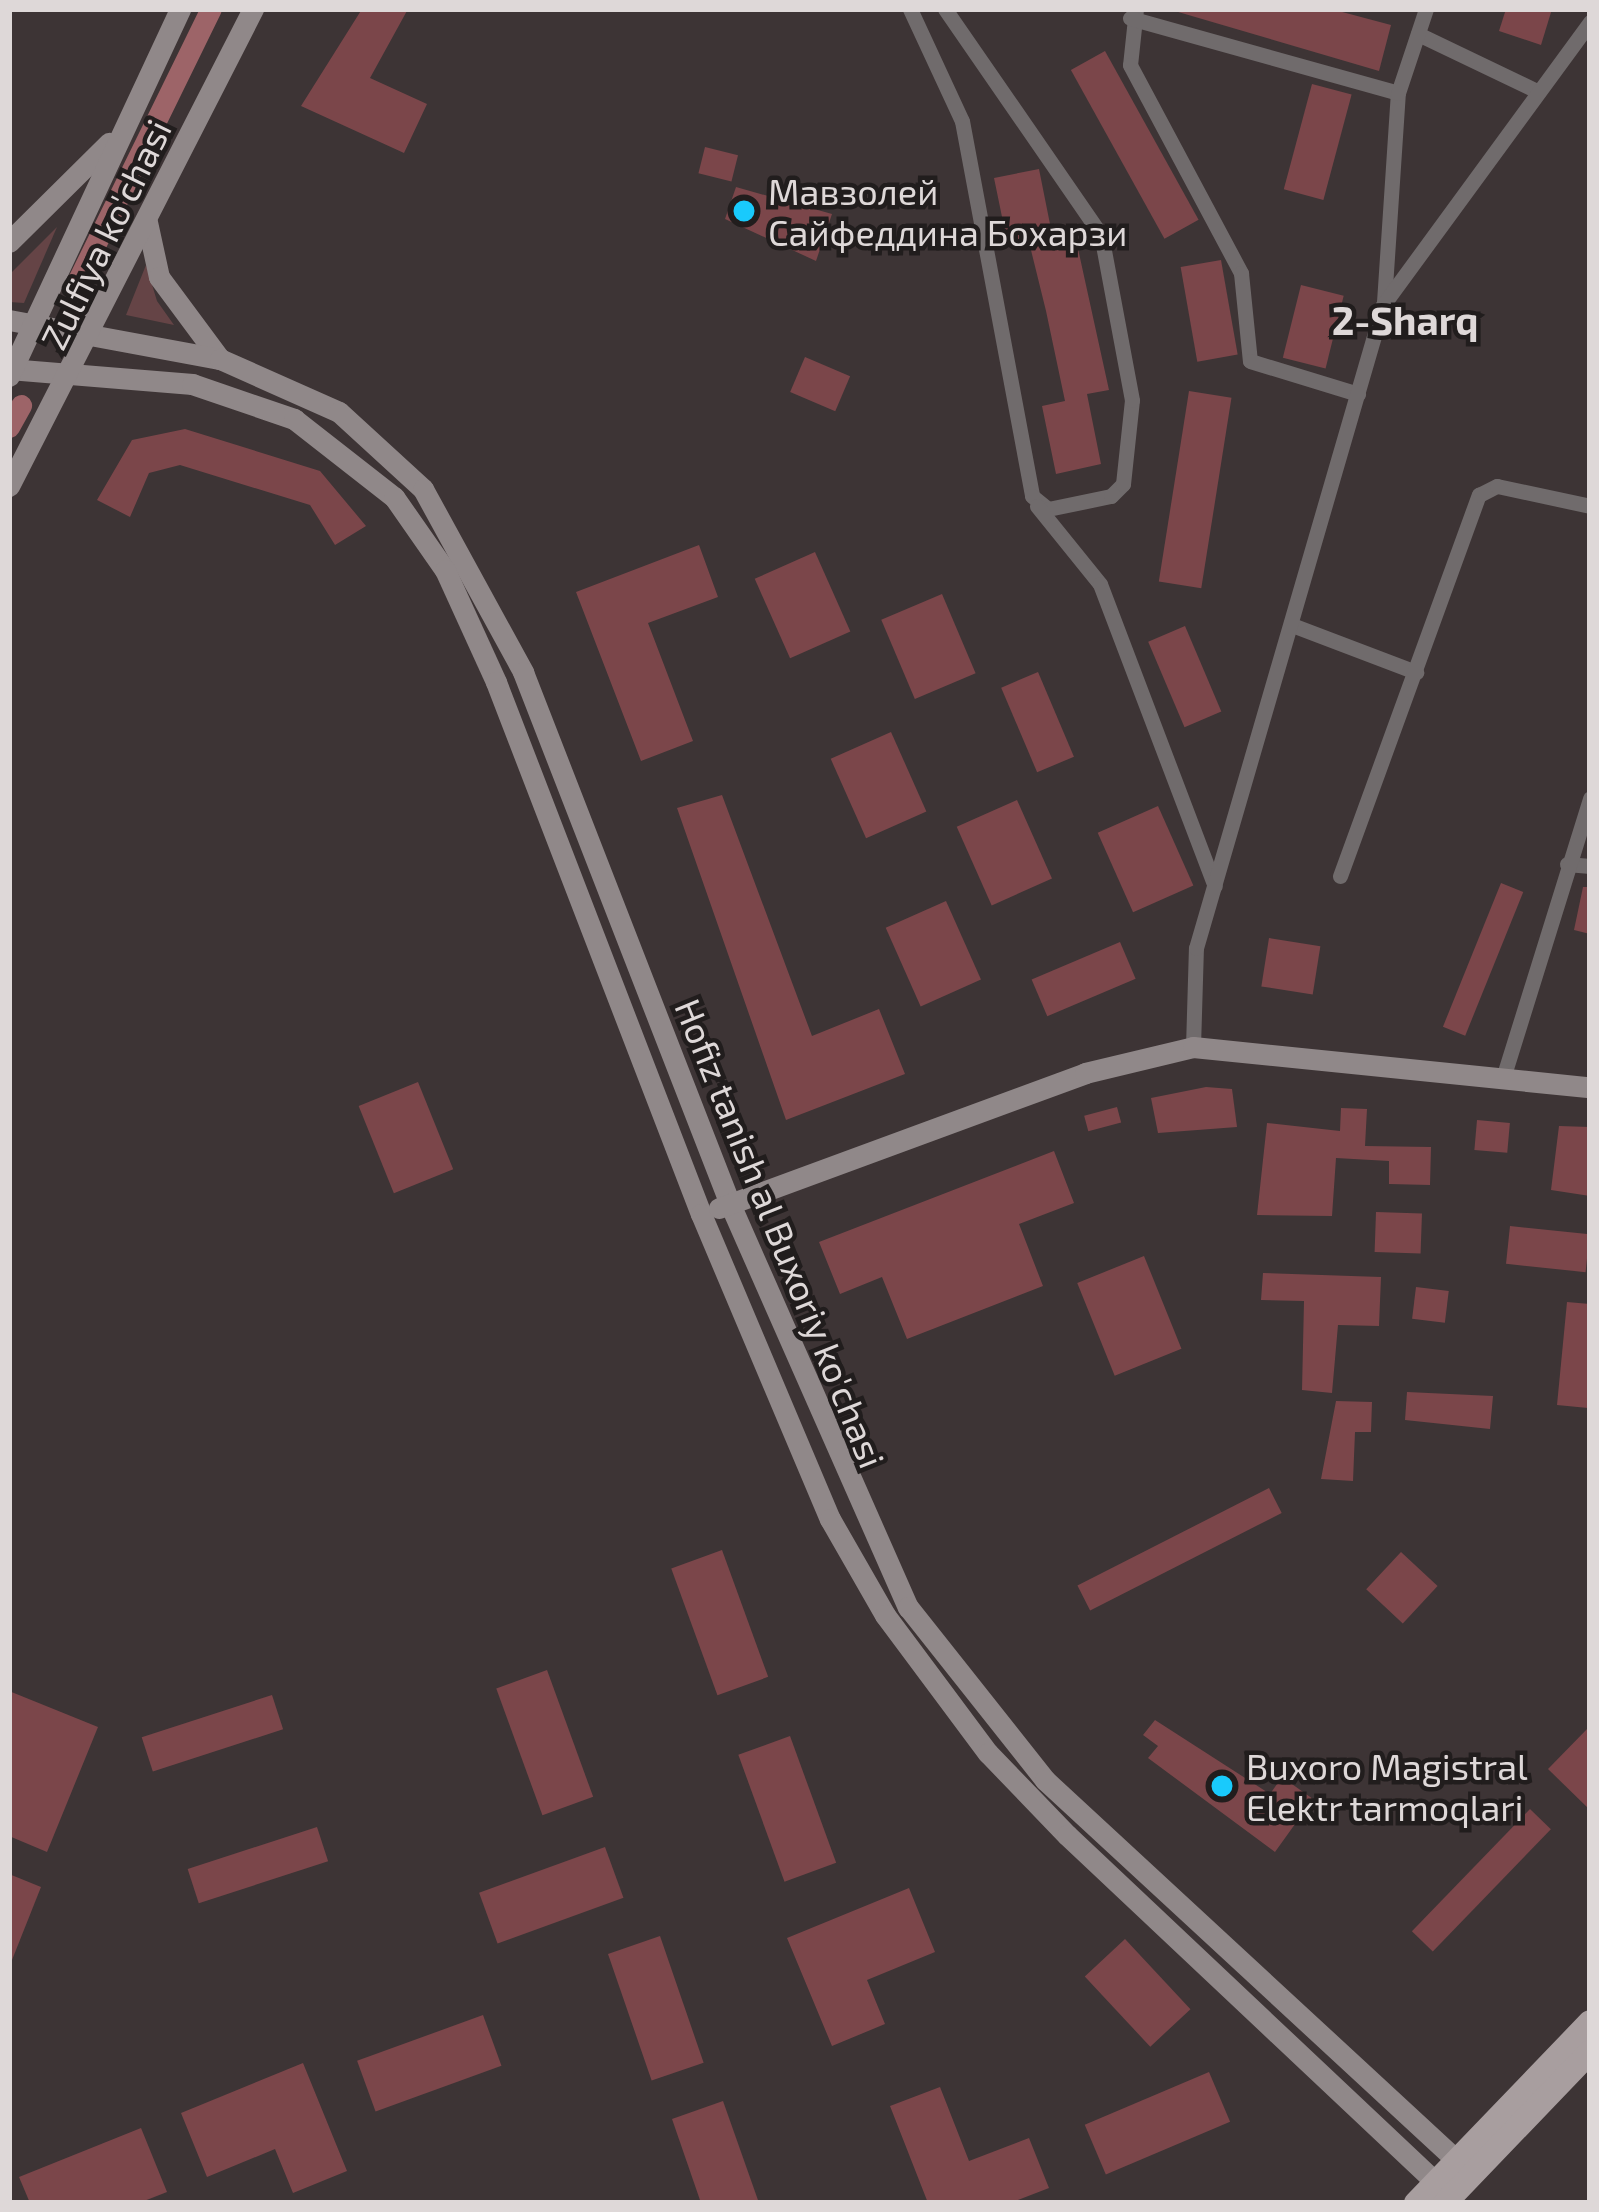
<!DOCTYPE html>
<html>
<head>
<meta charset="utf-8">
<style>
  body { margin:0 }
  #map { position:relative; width:1599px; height:2212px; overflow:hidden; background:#3d3435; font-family:"Exo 2",sans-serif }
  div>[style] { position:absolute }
  .green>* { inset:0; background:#654446 }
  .canal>* { height:21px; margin:-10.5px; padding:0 10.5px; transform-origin:10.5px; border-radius:10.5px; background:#9d6468 }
  .building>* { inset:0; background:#7b464a; transform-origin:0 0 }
  .street>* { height:15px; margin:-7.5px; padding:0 7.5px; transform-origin:7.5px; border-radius:7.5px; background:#706b6c }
  .secondary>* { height:21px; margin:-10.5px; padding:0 10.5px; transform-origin:10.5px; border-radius:10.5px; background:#908889 }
  .primary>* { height:24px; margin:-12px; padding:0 12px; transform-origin:12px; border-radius:12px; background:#a89e9f }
  .dots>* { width:33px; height:33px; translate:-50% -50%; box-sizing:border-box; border:6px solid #211d1d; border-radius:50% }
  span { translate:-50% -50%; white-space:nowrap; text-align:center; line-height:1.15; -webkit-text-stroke:9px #211d1d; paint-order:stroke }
  .poi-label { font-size:36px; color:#ded8d8 }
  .left { translate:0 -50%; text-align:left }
  .street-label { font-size:36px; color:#ded8d8 }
  .neighbourhood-label { font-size:39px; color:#ded8d8; font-weight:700 }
  .frame { position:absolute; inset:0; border:12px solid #ded8d8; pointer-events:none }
</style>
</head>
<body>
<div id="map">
  <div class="green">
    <i style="clip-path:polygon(57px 227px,24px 303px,9px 302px,9px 275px)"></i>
    <i style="clip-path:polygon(146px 265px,157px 301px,174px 325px,126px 315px)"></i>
  </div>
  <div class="canal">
    <i style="left:76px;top:284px;width:306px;rotate:-63.9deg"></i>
    <i style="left:9px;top:427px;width:25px;rotate:-61deg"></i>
  </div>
  <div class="building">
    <i style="clip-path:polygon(362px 9px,408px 9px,370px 78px,427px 104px,404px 153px,301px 106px)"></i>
    <i style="clip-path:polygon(1168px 9px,1331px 9px,1391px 25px,1379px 71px)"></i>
    <i style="clip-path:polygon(1506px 9px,1552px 9px,1541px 45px,1499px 31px)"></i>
    <i style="left:1105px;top:51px;width:193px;height:39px;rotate:61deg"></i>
    <i style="left:1312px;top:84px;width:41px;height:109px;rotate:15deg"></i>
    <i style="left:705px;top:147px;width:34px;height:27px;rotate:14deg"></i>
    <i style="clip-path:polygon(1039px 169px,1053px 239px,1075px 235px,1109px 390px,1087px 394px,1101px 464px,1056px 474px,1042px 406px,1065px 401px,1046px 311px,1029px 242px,1008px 246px,994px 178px)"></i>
    <i style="clip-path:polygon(736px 187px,832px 214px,816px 261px,725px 219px)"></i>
    <i style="left:1221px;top:260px;width:96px;height:41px;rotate:80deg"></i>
    <i style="left:1301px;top:285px;width:44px;height:75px;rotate:14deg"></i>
    <i style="left:805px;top:357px;width:49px;height:38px;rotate:23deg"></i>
    <i style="left:1189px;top:391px;width:43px;height:193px;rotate:9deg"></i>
    <i style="clip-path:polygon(185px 429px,320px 471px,366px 526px,335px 545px,310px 505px,180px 465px,149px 473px,130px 517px,97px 500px,132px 440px)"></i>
    <i style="clip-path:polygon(699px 545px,718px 597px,648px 623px,693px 741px,641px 761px,576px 592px)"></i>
    <i style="left:815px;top:552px;width:87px;height:66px;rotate:66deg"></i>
    <i style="left:942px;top:594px;width:86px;height:66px;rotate:67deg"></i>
    <i style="left:1185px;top:626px;width:93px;height:40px;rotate:67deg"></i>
    <i style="left:1038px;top:672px;width:92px;height:40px;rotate:67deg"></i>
    <i style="left:891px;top:732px;width:87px;height:66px;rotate:66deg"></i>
    <i style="clip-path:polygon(722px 795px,812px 1036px,879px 1009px,905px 1074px,786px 1120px,677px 808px)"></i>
    <i style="left:1017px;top:800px;width:86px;height:66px;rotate:66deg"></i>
    <i style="left:1158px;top:806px;width:87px;height:66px;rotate:66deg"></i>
    <i style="left:1501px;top:883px;width:24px;height:155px;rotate:22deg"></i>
    <i style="clip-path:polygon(1583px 887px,1590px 887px,1590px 934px,1574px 930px)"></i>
    <i style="left:946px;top:901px;width:86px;height:66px;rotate:66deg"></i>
    <i style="left:1269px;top:938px;width:52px;height:49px;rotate:9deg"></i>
    <i style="left:1120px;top:942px;width:40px;height:96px;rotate:67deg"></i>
    <i style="left:418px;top:1082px;width:94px;height:64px;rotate:68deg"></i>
    <i style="clip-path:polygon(1206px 1087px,1232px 1089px,1237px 1127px,1158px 1133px,1151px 1098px)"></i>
    <i style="left:1117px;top:1107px;width:16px;height:34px;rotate:75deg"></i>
    <i style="clip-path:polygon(1341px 1108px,1367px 1109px,1365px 1146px,1431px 1147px,1430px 1185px,1389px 1184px,1389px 1161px,1336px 1158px,1332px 1216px,1257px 1215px,1267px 1123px,1340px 1131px)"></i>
    <i style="left:1477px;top:1120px;width:33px;height:30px;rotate:5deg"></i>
    <i style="clip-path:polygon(1559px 1126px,1590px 1127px,1590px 1196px,1551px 1190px)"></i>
    <i style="clip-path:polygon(1054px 1151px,1074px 1203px,1019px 1224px,1043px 1286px,907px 1339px,882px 1277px,840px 1294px,819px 1242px)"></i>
    <i style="left:1376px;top:1212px;width:46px;height:40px;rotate:2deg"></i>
    <i style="left:1510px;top:1226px;width:80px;height:38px;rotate:6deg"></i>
    <i style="left:1144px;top:1256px;width:100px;height:72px;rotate:68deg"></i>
    <i style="clip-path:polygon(1263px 1273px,1381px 1277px,1379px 1326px,1338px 1325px,1332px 1393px,1302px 1390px,1304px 1301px,1261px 1300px)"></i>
    <i style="left:1416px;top:1287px;width:33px;height:32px;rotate:7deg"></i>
    <i style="clip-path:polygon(1567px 1302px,1590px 1304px,1588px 1408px,1557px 1405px)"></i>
    <i style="clip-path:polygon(1407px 1392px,1493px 1396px,1490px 1429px,1405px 1420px)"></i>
    <i style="clip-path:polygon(1336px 1401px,1372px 1402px,1371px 1432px,1355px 1432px,1353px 1481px,1321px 1479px)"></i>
    <i style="left:1269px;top:1488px;width:28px;height:215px;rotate:63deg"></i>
    <i style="left:722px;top:1550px;width:135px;height:54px;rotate:70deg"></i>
    <i style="left:1401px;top:1552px;width:50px;height:51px;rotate:43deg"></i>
    <i style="left:547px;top:1670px;width:135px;height:54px;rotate:70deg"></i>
    <i style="clip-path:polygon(9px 1691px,98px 1727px,47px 1852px,9px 1836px)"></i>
    <i style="left:272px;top:1695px;width:36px;height:137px;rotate:72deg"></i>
    <i style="clip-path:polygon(1155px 1720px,1270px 1794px,1282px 1777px,1313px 1799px,1275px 1852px,1148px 1758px,1158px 1746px,1143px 1735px)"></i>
    <i style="clip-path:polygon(1590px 1726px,1590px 1810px,1548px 1769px)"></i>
    <i style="left:790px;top:1736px;width:135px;height:55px;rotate:70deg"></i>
    <i style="left:1530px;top:1809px;width:29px;height:170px;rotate:44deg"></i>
    <i style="left:317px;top:1827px;width:36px;height:136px;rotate:72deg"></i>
    <i style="left:605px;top:1847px;width:54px;height:134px;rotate:70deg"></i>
    <i style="clip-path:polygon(9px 1874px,41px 1887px,10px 1965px,9px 1965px)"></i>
    <i style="clip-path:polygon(909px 1888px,935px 1952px,867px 1980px,885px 2024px,832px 2046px,787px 1938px)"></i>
    <i style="left:660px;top:1936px;width:134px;height:55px;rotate:71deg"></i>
    <i style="left:1125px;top:1939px;width:96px;height:55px;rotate:47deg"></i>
    <i style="left:483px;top:2015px;width:54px;height:134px;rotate:70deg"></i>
    <i style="clip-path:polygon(303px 2063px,347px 2171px,293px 2193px,275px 2149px,207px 2177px,181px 2113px)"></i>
    <i style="left:1209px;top:2072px;width:54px;height:135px;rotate:67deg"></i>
    <i style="clip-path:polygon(940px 2087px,969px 2161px,1029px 2138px,1049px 2188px,1010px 2203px,928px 2203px,890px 2106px)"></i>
    <i style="clip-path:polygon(723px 2101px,759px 2203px,701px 2203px,672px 2119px)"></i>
    <i style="clip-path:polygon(141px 2128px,167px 2192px,139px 2203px,30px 2203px,19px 2177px)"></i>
  </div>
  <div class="street">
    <i style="left:910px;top:9px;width:123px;rotate:65.1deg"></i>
    <i style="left:962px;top:121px;width:381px;rotate:79.4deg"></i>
    <i style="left:1032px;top:496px;width:21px;rotate:39deg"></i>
    <i style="left:1048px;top:509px;width:64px;rotate:-11.7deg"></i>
    <i style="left:1111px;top:496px;width:17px;rotate:-45deg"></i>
    <i style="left:1123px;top:484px;width:84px;rotate:-83.9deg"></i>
    <i style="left:1132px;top:400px;width:168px;rotate:-100.6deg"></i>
    <i style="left:1101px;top:235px;width:275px;rotate:-124.6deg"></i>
    <i style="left:1136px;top:9px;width:56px;rotate:96.1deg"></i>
    <i style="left:1130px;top:65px;width:236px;rotate:61.9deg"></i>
    <i style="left:1241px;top:273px;width:88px;rotate:84.2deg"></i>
    <i style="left:1250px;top:361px;width:113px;rotate:17deg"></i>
    <i style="left:1130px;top:18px;width:278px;rotate:15.6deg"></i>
    <i style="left:1418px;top:34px;width:130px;rotate:25.6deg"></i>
    <i style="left:1384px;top:302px;width:209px;rotate:-86.2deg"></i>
    <i style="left:1398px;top:93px;width:89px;rotate:-71.6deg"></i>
    <i style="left:1037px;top:506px;width:100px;rotate:51.1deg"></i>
    <i style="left:1100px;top:584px;width:323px;rotate:69.2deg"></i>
    <i style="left:1292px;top:625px;width:133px;rotate:20.8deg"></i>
    <i style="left:1567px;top:864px;width:23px;rotate:5deg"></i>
    <i style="left:1340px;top:876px;width:406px;rotate:-70deg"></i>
    <i style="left:1479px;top:495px;width:20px;rotate:-27deg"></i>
    <i style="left:1497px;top:486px;width:95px;rotate:12.1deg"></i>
    <i style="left:1193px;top:1047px;width:99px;rotate:-88.3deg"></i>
    <i style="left:1196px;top:948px;width:670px;rotate:-73.78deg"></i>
    <i style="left:1383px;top:305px;width:351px;rotate:-53.8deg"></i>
    <i style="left:1503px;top:1078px;width:293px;rotate:-72.7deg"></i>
  </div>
  <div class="secondary">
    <i style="left:147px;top:222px;width:56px;rotate:77.7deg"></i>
    <i style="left:159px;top:277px;width:102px;rotate:53.4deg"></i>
    <i style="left:9px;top:242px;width:141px;rotate:-44.7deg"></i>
    <i style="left:9px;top:320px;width:215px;rotate:10.5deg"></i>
    <i style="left:220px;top:359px;width:130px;rotate:24deg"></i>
    <i style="left:339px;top:412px;width:114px;rotate:42.5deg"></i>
    <i style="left:423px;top:489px;width:209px;rotate:61.3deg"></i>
    <i style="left:523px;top:672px;width:571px;rotate:68.74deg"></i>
    <i style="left:730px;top:1204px;width:441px;rotate:66.2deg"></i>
    <i style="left:908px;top:1607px;width:221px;rotate:51.6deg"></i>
    <i style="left:1045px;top:1780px;width:575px;rotate:42.74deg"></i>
    <i style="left:9px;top:369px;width:184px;rotate:4.7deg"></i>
    <i style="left:192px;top:384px;width:108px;rotate:18.9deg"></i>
    <i style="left:294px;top:419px;width:127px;rotate:38deg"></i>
    <i style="left:394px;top:497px;width:89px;rotate:55.1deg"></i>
    <i style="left:445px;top:570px;width:123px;rotate:65.5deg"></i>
    <i style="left:496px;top:682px;width:570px;rotate:68.93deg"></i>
    <i style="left:701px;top:1214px;width:331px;rotate:67.1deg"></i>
    <i style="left:830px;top:1519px;width:111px;rotate:60.2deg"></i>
    <i style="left:885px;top:1615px;width:172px;rotate:53.3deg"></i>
    <i style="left:988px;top:1753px;width:114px;rotate:46.1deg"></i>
    <i style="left:1067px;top:1835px;width:523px;rotate:43.3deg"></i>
    <i style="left:9px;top:376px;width:405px;rotate:-65deg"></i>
    <i style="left:9px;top:486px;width:536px;rotate:-62.91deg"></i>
    <i style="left:719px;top:1208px;width:390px;rotate:-20.2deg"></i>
    <i style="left:1085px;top:1073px;width:111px;rotate:-13.5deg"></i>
    <i style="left:1193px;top:1047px;width:399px;rotate:5.8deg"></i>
  </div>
  <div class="primary">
    <i style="left:1416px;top:2203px;width:251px;rotate:-46.1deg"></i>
    <i style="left:1445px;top:2203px;width:209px;rotate:-46.2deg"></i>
  </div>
  <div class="dots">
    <i style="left:744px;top:211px;background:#19cafc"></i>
    <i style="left:1222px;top:1786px;background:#19cafc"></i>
  </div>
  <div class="poi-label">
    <span class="left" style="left:768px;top:211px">Мавзолей<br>Сайфеддина Бохарзи</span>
    <span class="left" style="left:1246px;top:1786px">Buxoro Magistral<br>Elektr tarmoqlari</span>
  </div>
  <div class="street-label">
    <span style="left:105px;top:234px;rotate:-64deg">Zulfiya ko'chasi</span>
    <span style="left:781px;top:1233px;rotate:68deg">Hofiz tanish al Buxoriy ko'chasi</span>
  </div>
  <div class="neighbourhood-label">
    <span style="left:1405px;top:320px">2-Sharq</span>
  </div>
  <div class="frame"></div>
</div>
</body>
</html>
